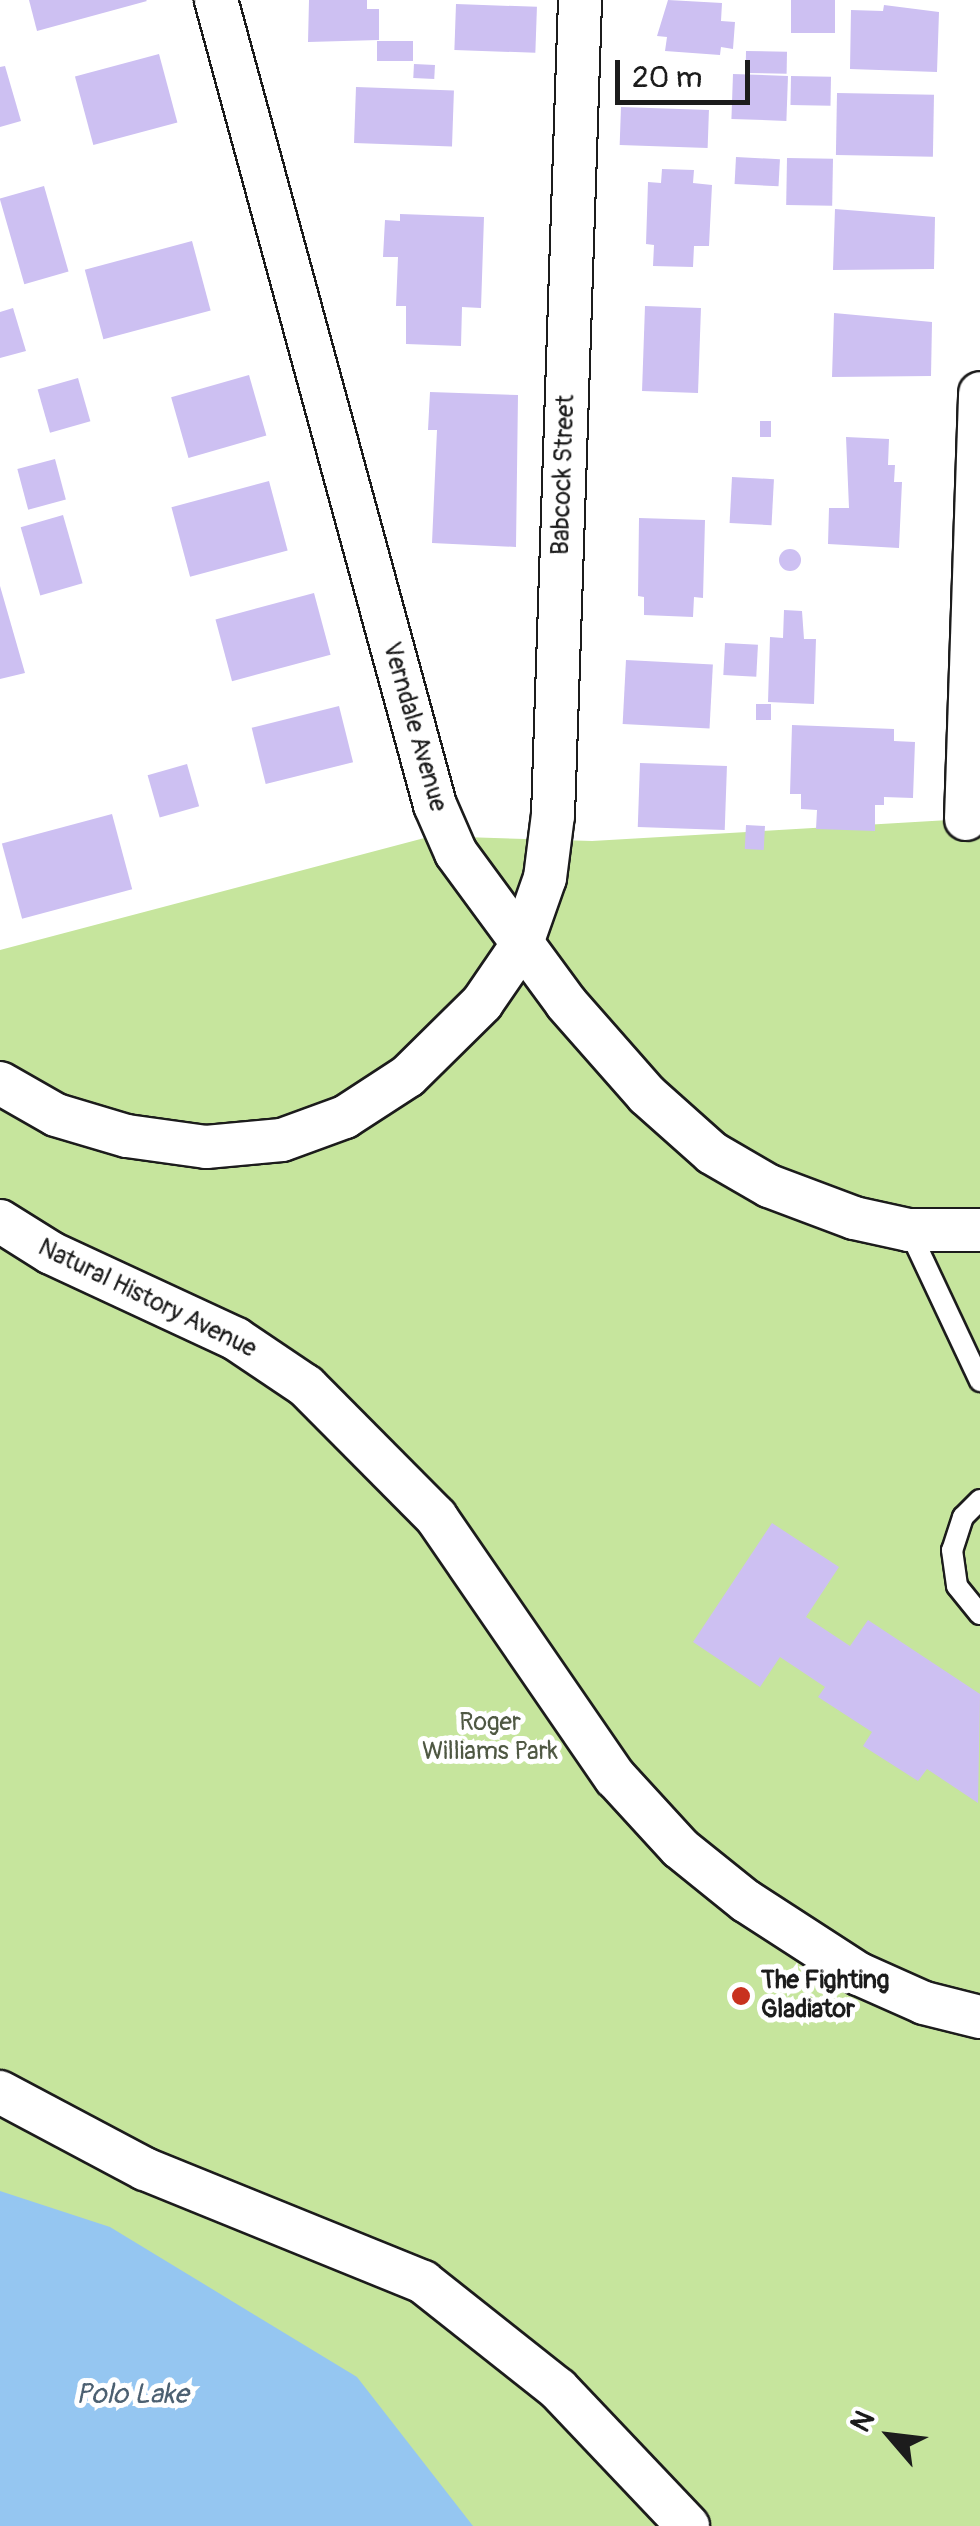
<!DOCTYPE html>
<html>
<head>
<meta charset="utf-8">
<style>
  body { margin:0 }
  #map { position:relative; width:980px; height:2526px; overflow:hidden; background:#fff; font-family:Pangolin,sans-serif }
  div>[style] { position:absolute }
  .green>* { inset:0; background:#c6e59d }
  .water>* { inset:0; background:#95c6f1 }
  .building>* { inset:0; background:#cdc0f2; transform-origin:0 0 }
  .round { border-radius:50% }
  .roads { filter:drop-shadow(2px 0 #1c1c1c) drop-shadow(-2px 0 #1c1c1c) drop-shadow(0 2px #1c1c1c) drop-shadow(0 -2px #1c1c1c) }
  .lane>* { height:20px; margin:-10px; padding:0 10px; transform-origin:10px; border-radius:10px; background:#fff }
  .street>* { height:42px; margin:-21px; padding:0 21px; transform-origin:21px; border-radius:21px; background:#fff }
  .dots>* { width:28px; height:28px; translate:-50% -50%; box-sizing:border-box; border:5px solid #fff; border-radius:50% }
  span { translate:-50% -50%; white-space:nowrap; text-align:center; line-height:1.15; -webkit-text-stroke:10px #fff; paint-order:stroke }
  .street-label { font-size:25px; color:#1c1c1c }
  .park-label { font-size:25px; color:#4f5843 }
  .poi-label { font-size:25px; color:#1c1c1c; font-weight:700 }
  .left { translate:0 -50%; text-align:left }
  .water-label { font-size:28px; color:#4c6071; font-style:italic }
  .north { position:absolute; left:840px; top:2386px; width:100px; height:100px; -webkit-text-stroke:8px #fff; paint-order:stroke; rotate:298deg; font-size:28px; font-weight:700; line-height:40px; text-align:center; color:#1c1c1c }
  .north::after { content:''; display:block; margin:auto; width:35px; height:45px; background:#1c1c1c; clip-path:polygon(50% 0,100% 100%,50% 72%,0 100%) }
  .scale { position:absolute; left:615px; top:60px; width:135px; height:45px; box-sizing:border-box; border:5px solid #1c1c1c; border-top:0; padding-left:12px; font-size:30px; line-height:35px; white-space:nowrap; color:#1c1c1c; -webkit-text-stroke:8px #fff; paint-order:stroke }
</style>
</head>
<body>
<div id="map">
  <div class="green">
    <i style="clip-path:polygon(966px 819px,980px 827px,980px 2526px,0 2526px,0 950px,432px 836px,592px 841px)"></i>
  </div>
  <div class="water">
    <i style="clip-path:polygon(0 2191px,110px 2227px,357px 2377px,473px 2526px,0 2526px)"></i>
  </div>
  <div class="building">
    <i style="clip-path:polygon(29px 0,146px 0,147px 1px,37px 31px)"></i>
    <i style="clip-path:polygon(309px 0,367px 0,367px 9px,379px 9px,379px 40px,308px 42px)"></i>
    <i style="clip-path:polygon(668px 0,722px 3px,721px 21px,735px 22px,733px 49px,721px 47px,720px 55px,665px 51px,667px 37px,657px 36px)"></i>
    <i style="left:791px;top:0;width:44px;height:33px"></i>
    <i style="left:456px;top:4px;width:81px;height:46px;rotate:2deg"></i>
    <i style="clip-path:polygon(884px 5px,939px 12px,937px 72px,850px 69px,851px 10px,883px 11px)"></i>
    <i style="left:377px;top:41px;width:36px;height:20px"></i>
    <i style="left:746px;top:51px;width:41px;height:22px;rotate:1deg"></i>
    <i style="left:159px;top:54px;width:71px;height:87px;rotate:75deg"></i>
    <i style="left:414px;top:64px;width:21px;height:14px;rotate:3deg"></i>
    <i style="clip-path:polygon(5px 66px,21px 121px,0 127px,0 67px)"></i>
    <i style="left:733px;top:74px;width:55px;height:45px;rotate:2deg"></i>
    <i style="left:791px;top:76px;width:40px;height:29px;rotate:1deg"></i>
    <i style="left:356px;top:87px;width:98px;height:56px;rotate:2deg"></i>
    <i style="left:837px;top:93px;width:97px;height:62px;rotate:1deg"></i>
    <i style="left:621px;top:107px;width:88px;height:38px;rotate:2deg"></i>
    <i style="left:736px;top:157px;width:44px;height:27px;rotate:3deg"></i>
    <i style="left:787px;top:158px;width:46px;height:47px;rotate:1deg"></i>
    <i style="clip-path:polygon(662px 169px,694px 170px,693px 183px,712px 185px,709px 246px,694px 246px,693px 267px,653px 266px,654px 245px,646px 244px,648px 182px,661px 183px)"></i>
    <i style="left:44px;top:186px;width:89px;height:46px;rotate:74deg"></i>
    <i style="clip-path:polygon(835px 209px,935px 217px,934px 269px,833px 270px)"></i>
    <i style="clip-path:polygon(400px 214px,484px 217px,481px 308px,462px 307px,461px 346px,406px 344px,406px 306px,396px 306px,398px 257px,383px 257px,385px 220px,400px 221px)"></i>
    <i style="left:192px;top:241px;width:72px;height:111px;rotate:75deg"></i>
    <i style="left:645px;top:306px;width:56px;height:85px;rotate:2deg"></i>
    <i style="clip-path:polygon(13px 308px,26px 351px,0 358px,0 312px)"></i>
    <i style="clip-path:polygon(834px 313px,932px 322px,931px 376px,832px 377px)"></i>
    <i style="left:249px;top:375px;width:63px;height:81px;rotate:74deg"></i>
    <i style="left:78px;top:378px;width:45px;height:42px;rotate:74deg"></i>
    <i style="clip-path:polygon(430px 392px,518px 395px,516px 547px,432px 543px,437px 430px,428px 430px)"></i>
    <i style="left:760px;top:421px;width:11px;height:16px"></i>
    <i style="clip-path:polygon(846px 437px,889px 439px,888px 465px,895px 465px,894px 482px,902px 482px,899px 548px,828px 544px,829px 508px,849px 508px)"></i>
    <i style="left:55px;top:459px;width:42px;height:39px;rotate:75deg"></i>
    <i style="left:732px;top:477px;width:42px;height:46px;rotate:3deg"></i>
    <i style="left:269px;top:481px;width:72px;height:101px;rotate:75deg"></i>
    <i style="left:63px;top:515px;width:71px;height:44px;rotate:74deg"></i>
    <i style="clip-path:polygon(639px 518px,705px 520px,703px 598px,694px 597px,693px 617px,644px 615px,644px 597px,638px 596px)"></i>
    <i class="round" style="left:779px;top:549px;width:22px;height:22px"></i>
    <i style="clip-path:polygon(0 586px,25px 673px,0 679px)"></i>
    <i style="left:314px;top:593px;width:64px;height:102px;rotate:75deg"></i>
    <i style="clip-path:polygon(784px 610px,802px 611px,804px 639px,816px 639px,814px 704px,768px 702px,770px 637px,783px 638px)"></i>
    <i style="left:725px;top:643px;width:33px;height:32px;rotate:3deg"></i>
    <i style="left:626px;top:660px;width:87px;height:64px;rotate:3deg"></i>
    <i style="left:756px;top:704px;width:15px;height:16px"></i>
    <i style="left:339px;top:706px;width:58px;height:90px;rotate:76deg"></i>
    <i style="clip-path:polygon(792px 725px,894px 729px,894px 741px,915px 742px,913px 798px,884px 797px,884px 805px,875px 805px,875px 831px,816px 829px,817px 810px,801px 809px,801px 794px,790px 794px)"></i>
    <i style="left:640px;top:763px;width:87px;height:64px;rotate:2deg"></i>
    <i style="left:187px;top:764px;width:44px;height:41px;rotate:74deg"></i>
    <i style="left:112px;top:814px;width:78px;height:114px;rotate:75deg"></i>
    <i style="left:746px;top:825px;width:19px;height:24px;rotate:3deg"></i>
    <i style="clip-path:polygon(772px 1523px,839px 1567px,806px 1617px,850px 1646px,868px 1620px,980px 1694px,978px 1803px,927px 1769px,918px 1781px,863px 1746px,872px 1732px,818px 1697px,825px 1687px,780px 1657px,760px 1687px,693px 1642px)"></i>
  </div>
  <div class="roads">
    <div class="lane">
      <i style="left:909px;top:1230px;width:167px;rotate:64.8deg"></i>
      <i style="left:980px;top:1500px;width:24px;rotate:135deg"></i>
      <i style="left:963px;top:1517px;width:35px;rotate:108deg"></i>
      <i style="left:952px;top:1550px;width:36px;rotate:82deg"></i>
      <i style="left:957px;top:1586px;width:36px;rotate:51deg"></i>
    </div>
    <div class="street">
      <i style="left:216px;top:0;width:834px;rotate:74.78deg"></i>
      <i style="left:435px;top:805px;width:52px;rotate:66.4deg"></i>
      <i style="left:456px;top:853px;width:186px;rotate:53.7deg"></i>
      <i style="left:566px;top:1003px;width:123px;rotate:48.6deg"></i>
      <i style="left:647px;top:1095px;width:87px;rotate:41.7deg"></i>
      <i style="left:712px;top:1153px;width:66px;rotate:30.1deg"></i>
      <i style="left:769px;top:1186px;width:91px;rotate:20.6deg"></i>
      <i style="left:854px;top:1218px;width:56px;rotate:12.3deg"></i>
      <i style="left:909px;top:1230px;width:71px"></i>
      <i style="left:966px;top:819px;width:426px;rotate:-88.1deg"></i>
      <i style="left:0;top:1083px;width:64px;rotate:29.7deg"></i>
      <i style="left:56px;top:1115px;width:74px;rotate:16.5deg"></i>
      <i style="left:127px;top:1136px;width:80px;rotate:7.9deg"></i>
      <i style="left:206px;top:1147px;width:76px;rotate:-5.3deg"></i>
      <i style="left:282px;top:1140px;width:67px;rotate:-20.1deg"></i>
      <i style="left:345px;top:1117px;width:75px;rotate:-33.1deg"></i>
      <i style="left:408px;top:1076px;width:104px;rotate:-44.6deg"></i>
      <i style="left:482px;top:1003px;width:69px;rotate:-55.6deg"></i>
      <i style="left:521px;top:946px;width:72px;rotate:-70.6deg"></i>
      <i style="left:545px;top:878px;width:64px;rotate:-82.8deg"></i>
      <i style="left:553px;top:815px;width:815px;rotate:-88.1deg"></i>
      <i style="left:0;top:1221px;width:60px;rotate:32.1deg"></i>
      <i style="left:51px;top:1253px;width:204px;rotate:24.9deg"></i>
      <i style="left:236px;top:1339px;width:84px;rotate:33.9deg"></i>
      <i style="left:306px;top:1386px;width:185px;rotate:45.2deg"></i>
      <i style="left:436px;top:1517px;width:316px;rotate:55.5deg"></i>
      <i style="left:615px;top:1777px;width:96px;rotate:47.5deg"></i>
      <i style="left:680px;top:1848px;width:85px;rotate:38.8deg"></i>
      <i style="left:746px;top:1901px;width:135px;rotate:32.9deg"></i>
      <i style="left:859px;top:1974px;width:71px;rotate:24deg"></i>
      <i style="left:924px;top:2003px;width:58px;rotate:14deg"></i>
      <i style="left:0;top:2092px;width:164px;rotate:28deg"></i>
      <i style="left:145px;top:2169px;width:300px;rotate:22.1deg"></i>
      <i style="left:423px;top:2282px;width:172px;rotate:38.4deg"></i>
      <i style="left:558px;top:2389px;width:189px;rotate:46.5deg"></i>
    </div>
  </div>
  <div class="dots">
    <i style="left:741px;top:1996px;background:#c8321e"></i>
  </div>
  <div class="street-label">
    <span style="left:564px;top:475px;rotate:-88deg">Babcock Street</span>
    <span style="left:414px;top:727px;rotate:74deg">Verndale Avenue</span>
    <span style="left:147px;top:1299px;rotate:26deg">Natural History Avenue</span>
  </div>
  <div class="park-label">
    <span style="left:490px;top:1738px">Roger<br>Williams Park</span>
  </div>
  <div class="poi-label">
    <span class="left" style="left:761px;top:1996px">The Fighting<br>Gladiator</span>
  </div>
  <div class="water-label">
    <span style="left:132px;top:2395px">Polo Lake</span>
  </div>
  <div class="north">N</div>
  <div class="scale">20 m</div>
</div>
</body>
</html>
